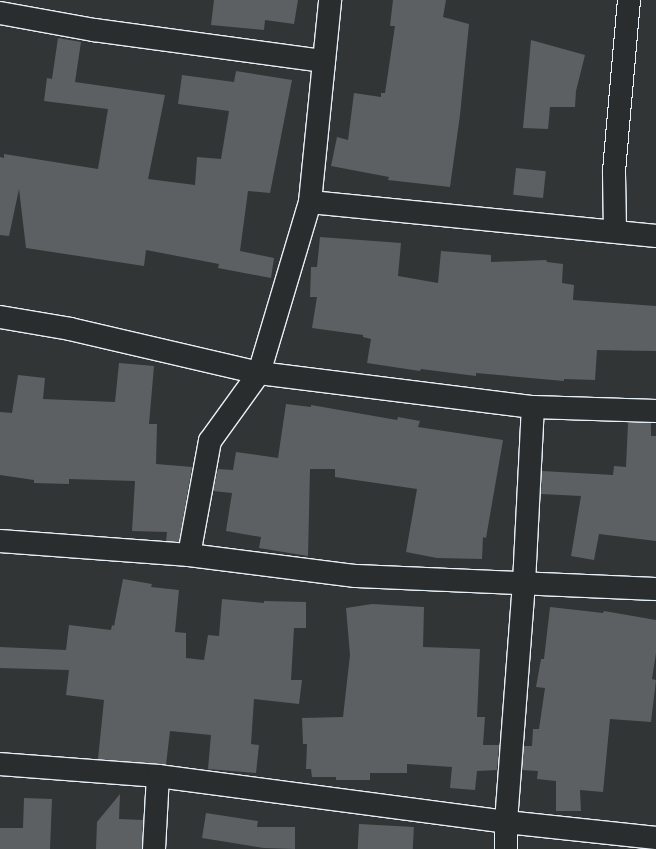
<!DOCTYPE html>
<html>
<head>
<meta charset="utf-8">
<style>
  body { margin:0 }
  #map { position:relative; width:656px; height:849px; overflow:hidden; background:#323536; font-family:Mynerve,sans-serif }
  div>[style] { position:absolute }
  .building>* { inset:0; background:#5c6063; transform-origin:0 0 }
  .roads { filter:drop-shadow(1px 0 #e8f1f8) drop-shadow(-1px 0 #e8f1f8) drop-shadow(0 1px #e8f1f8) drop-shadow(0 -1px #e8f1f8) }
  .minor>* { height:22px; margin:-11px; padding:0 11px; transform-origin:11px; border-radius:11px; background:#2a2d2e }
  span { translate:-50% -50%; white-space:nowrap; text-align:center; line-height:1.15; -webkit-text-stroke:3.5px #2a2d2e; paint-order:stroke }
</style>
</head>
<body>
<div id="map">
  <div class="building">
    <i style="clip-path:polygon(214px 0,298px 0,294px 24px,265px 20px,264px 30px,211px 25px)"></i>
    <i style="clip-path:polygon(393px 0,446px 0,443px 17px,469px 24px,460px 115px,450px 187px,388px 180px,389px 177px,331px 166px,337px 137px,348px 140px,354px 93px,381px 97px,381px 93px,385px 93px,395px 26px,390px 26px)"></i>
    <i style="clip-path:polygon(58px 38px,81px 42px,75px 82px,165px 95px,148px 179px,195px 185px,197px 157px,221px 159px,229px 111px,178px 104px,182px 75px,234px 82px,236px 71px,292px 80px,270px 193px,248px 191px,240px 251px,274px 258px,271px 278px,218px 268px,219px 264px,146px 250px,144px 266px,26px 248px,19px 189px,9px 236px,0 235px,0 157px,4px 158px,4px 154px,98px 169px,108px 109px,44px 101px,47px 78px,52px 79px)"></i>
    <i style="clip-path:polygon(531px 40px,585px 55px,576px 91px,575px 107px,550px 107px,548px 129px,523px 128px)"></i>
    <i style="left:516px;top:168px;width:30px;height:27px;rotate:6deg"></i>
    <i style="clip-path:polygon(320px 237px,401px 243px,398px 276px,438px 283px,441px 251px,491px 255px,491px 262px,546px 260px,547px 262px,563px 264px,562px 283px,574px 285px,573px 300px,656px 306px,656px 351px,597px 350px,595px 380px,564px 379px,564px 381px,476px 373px,476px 376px,421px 369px,420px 371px,367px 363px,371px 339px,363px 337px,363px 335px,312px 328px,317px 297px,310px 297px,311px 267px,317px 267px)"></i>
    <i style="clip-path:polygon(119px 363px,154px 366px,149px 424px,157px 424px,156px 464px,192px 467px,179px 542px,166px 541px,167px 532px,132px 531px,135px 481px,69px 479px,69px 484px,34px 483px,34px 480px,0 475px,0 412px,12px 413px,18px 375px,45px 378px,43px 399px,115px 402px)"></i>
    <i style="clip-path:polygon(286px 404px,311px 407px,311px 405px,397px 420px,398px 417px,420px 421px,418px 427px,503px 440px,486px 538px,483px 537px,482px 559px,437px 558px,406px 552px,417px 489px,335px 477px,335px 469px,310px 469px,308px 556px,259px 548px,261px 537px,226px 531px,232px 493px,213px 491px,218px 469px,233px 470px,236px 452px,278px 458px)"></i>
    <i style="clip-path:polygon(628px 423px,651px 423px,651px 436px,656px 436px,656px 541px,599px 534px,594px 560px,571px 556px,581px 496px,541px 494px,542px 471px,613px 475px,614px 466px,626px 467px)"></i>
    <i style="clip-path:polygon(123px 579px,152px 584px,151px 587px,179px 590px,175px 632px,186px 633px,186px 658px,204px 660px,208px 635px,219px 636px,222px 599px,264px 603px,264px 601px,306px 602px,306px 628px,294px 628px,291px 680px,302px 680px,299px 704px,254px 699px,251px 744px,259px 745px,256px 773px,208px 769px,211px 735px,170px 731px,166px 765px,98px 759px,104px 700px,66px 695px,69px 670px,0 668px,0 647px,66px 650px,69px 625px,111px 630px,112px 625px,114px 626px)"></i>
    <i style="clip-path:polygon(372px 604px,424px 607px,423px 647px,480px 649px,477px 717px,485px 717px,483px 745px,499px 745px,497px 770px,477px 771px,475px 790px,450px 788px,452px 767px,407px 764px,407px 773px,370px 773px,370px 780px,336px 780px,336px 777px,312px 777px,311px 769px,306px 769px,307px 744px,303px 744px,302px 718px,343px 717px,350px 655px,346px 608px)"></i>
    <i style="clip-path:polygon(550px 607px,603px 613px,604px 611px,656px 620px,656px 653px,652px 679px,656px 680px,651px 722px,610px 719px,603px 792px,580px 790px,581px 811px,556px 811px,556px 781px,537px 779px,538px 771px,522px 770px,524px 746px,532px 746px,533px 729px,539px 729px,545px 688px,536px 687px,541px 659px,544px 659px)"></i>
    <i style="clip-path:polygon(120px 794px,119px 819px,143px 820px,142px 849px,96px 849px,97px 822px)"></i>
    <i style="clip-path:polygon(24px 798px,52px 799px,50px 849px,0 849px,0 828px,23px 828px)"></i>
    <i style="clip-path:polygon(206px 813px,258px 821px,257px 827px,295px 827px,295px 849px,264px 848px,202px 838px)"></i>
    <i style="left:359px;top:824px;width:55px;height:25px;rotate:3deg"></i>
  </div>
  <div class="roads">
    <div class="minor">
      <i style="left:0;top:13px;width:96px;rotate:10.3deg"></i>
      <i style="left:94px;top:30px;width:232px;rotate:7.7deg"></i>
      <i style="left:310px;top:202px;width:348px;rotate:5.6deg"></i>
      <i style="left:615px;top:231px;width:60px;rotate:-91deg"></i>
      <i style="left:614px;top:171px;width:172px;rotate:-85deg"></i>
      <i style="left:0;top:317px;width:71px;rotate:9.7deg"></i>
      <i style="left:70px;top:329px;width:194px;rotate:13.1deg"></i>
      <i style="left:259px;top:373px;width:276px;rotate:7.1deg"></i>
      <i style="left:533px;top:407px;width:123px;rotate:1.9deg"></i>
      <i style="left:0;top:541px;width:190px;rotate:4.2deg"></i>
      <i style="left:189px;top:555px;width:168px;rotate:7.2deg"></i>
      <i style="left:356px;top:576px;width:300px;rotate:2.5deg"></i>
      <i style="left:189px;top:555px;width:116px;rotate:-79.6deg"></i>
      <i style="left:210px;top:441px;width:84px;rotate:-54.2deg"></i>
      <i style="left:259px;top:373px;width:178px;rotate:-73.4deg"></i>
      <i style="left:310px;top:202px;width:203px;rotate:-84.3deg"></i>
      <i style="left:0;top:764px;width:158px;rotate:4.3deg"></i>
      <i style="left:158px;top:776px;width:351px;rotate:7.5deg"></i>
      <i style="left:506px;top:822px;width:151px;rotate:6.1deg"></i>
      <i style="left:154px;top:849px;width:73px;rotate:-86.9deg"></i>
      <i style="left:506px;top:849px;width:27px;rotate:-90deg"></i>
      <i style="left:506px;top:822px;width:240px;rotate:-85.7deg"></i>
      <i style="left:524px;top:583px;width:176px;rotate:-87.1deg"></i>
    </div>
  </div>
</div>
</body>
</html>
